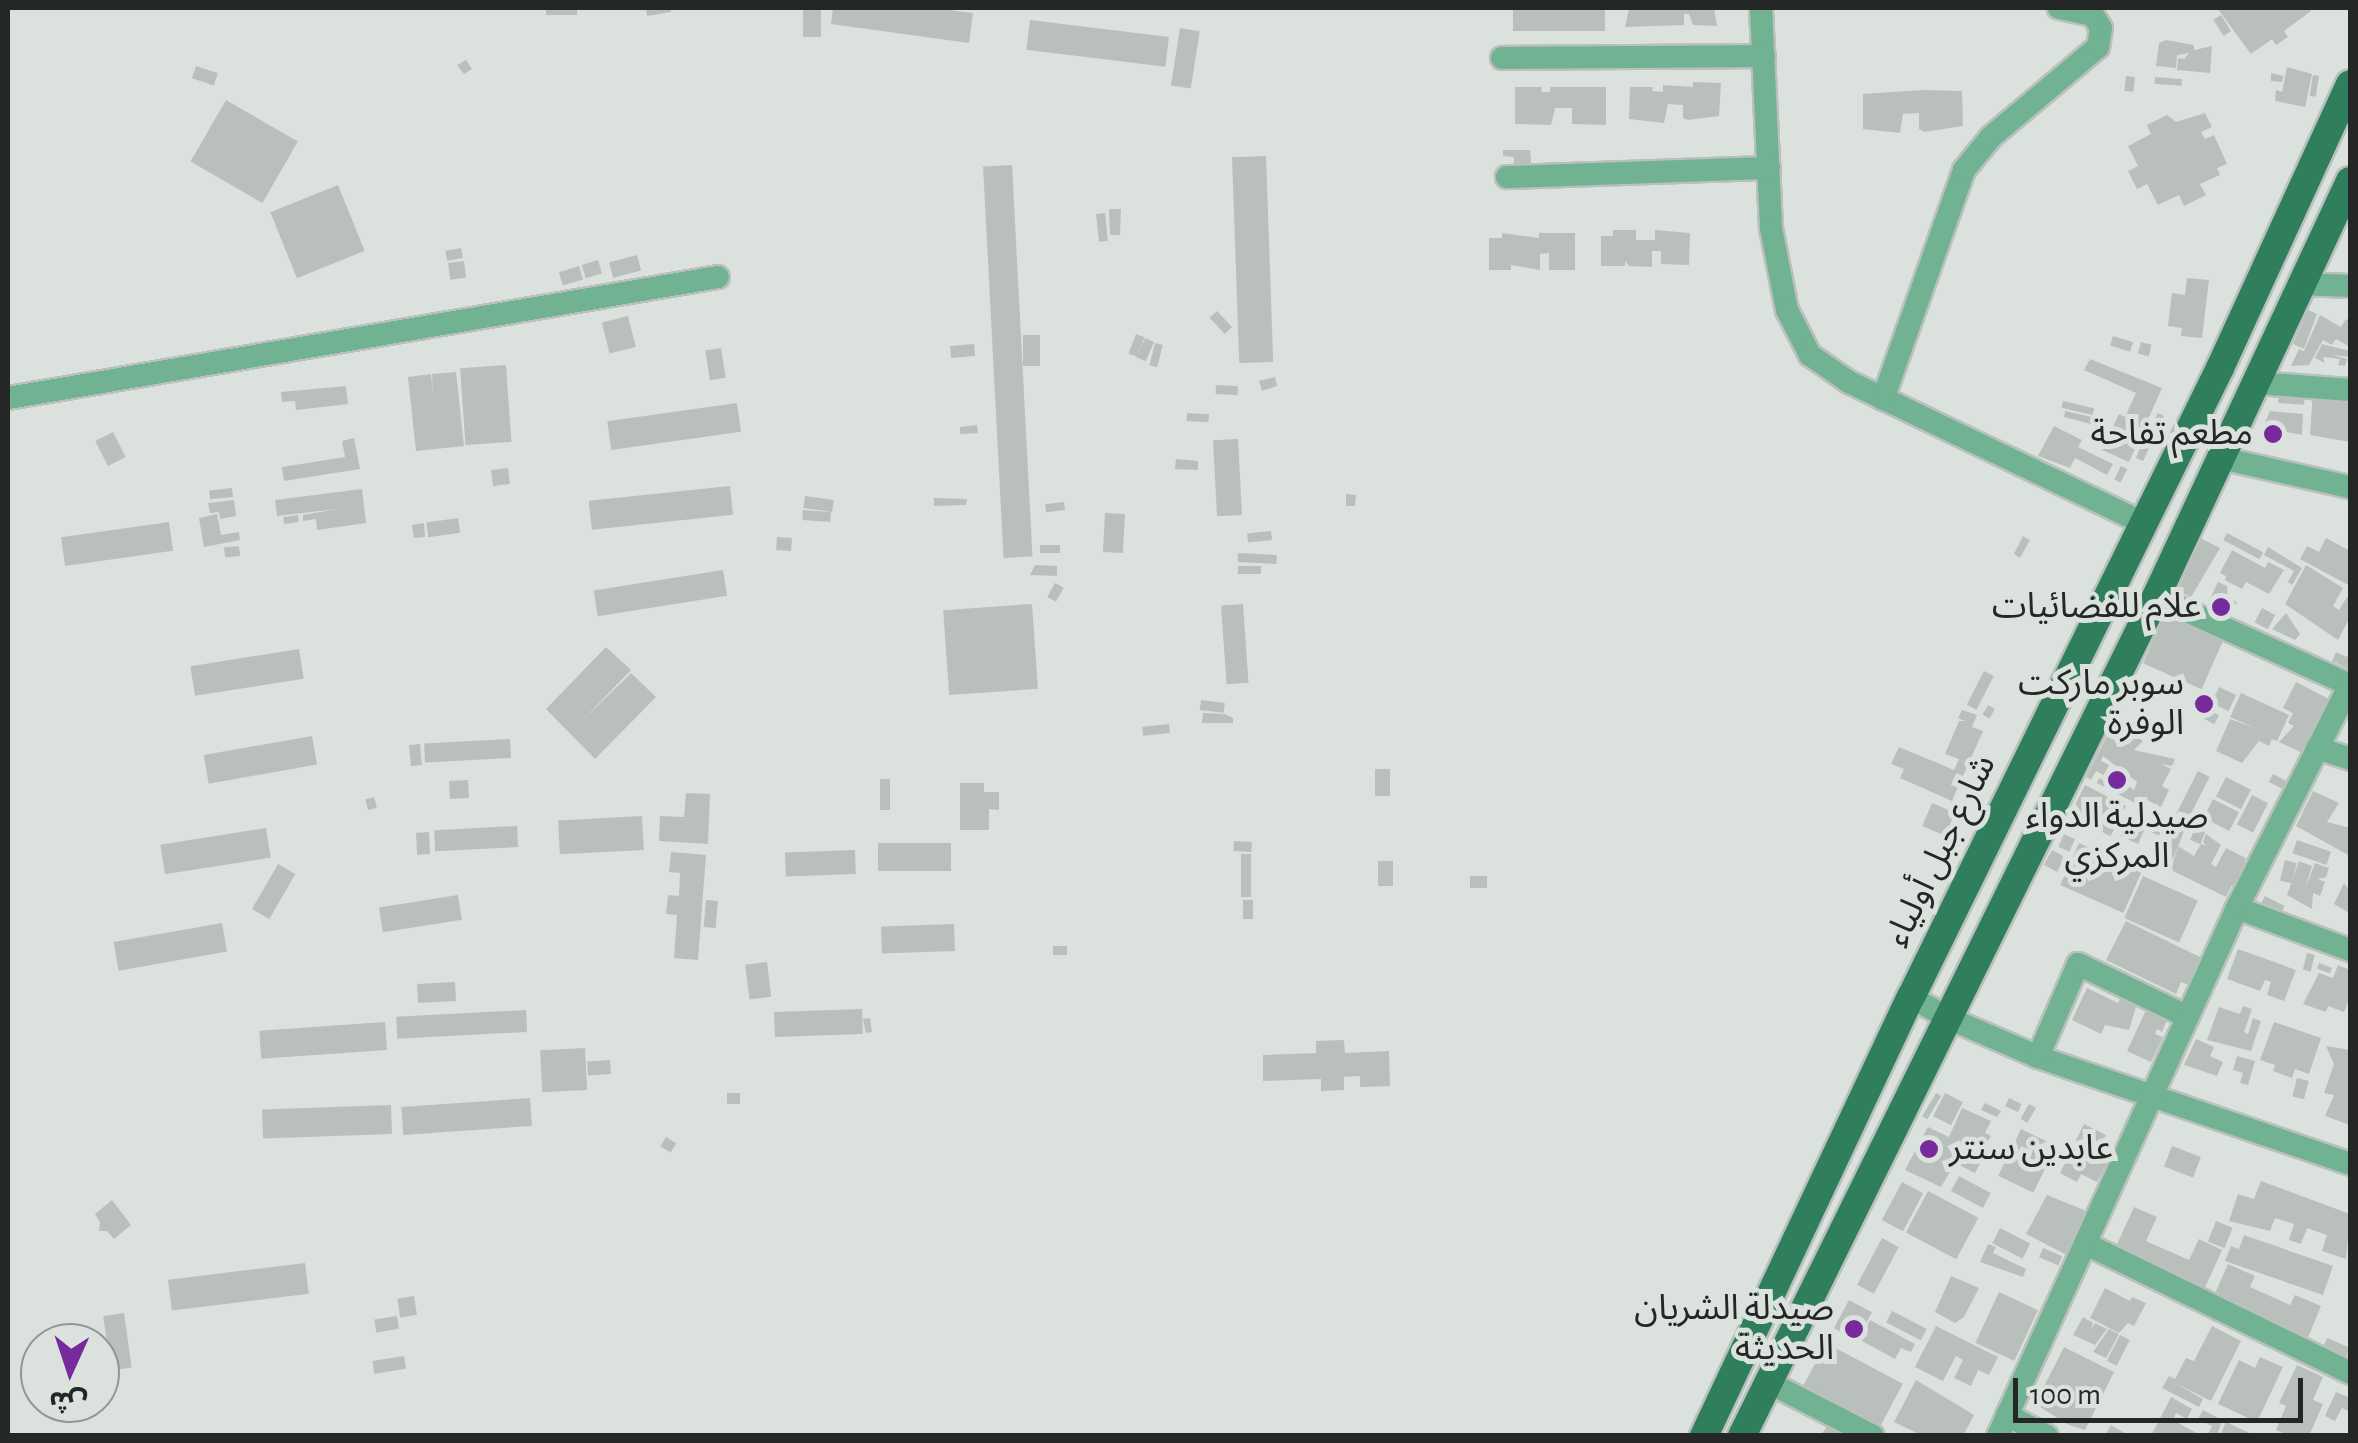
<!DOCTYPE html>
<html>
<head>
<meta charset="utf-8">
<style>
  body { margin:0 }
  #map { position:relative; width:2358px; height:1443px; overflow:hidden; background:#dbe2de; font-family:"Alegreya Sans","Noto Sans Arabic",sans-serif }
  div>[style] { position:absolute }
  .building>* { inset:0; background:#b9c0bc; transform-origin:0 0 }
  .roads { filter:drop-shadow(2px 0 #bac0bd) drop-shadow(-2px 0 #bac0bd) drop-shadow(0 2px #bac0bd) drop-shadow(0 -2px #bac0bd) }
  .minor>* { height:22px; margin:-11px; padding:0 11px; transform-origin:11px; border-radius:11px; background:#70b292 }
  .major>* { height:28px; margin:-14px; padding:0 14px; transform-origin:14px; border-radius:14px; background:#2f7e5c }
  .dots>* { width:28px; height:28px; translate:-50% -50%; box-sizing:border-box; border:5px solid #dbe2de; border-radius:50% }
  span { translate:-50% -50%; white-space:nowrap; text-align:center; line-height:1.15; -webkit-text-stroke:10px #dbe2de; paint-order:stroke }
  .poi-label { font-size:35px; color:#242725 }
  .right { translate:-100% -50%; text-align:right }
  .left { translate:0 -50%; text-align:left }
  .street-label { font-size:35px; color:#242725 }
  .frame { position:absolute; inset:0; border:10px solid #242725; pointer-events:none }
  .north { position:absolute; left:20px; top:1323px; width:100px; height:100px; box-sizing:border-box; background:#dbe2de; border:2px solid #929794; border-radius:50%; rotate:183deg; font-size:28px; font-weight:700; line-height:40px; text-align:center; color:#242725 }
  .north::after { content:''; display:block; margin:auto; width:35px; height:45px; background:#762a9c; clip-path:polygon(50% 0,100% 100%,50% 72%,0 100%) }
  .scale { position:absolute; left:2013px; top:1378px; width:290px; height:45px; box-sizing:border-box; border:5px solid #242725; border-top:0; padding-left:12px; font-size:30px; line-height:35px; white-space:nowrap; color:#242725; -webkit-text-stroke:8px #dbe2de; paint-order:stroke }
</style>
</head>
<body>
<div id="map">
  <div class="building">
    <i style="left:546px;top:8px;width:31px;height:7px"></i>
    <i style="clip-path:polygon(646px 8px,670px 8px,671px 12px,647px 16px)"></i>
    <i style="left:803px;top:8px;width:18px;height:29px"></i>
    <i style="clip-path:polygon(833px 8px,933px 8px,973px 13px,969px 43px,831px 24px)"></i>
    <i style="left:1513px;top:8px;width:92px;height:23px"></i>
    <i style="clip-path:polygon(1629px 8px,1714px 8px,1717px 26px,1693px 25px,1689px 14px,1684px 14px,1684px 25px,1625px 27px)"></i>
    <i style="clip-path:polygon(2217px 8px,2308px 8px,2311px 11px,2284px 31px,2288px 37px,2276px 45px,2272px 39px,2251px 54px)"></i>
    <i style="left:2221px;top:15px;width:19px;height:9px;rotate:58deg"></i>
    <i style="left:1030px;top:20px;width:140px;height:30px;rotate:7deg"></i>
    <i style="left:1180px;top:28px;width:20px;height:58px;rotate:9deg"></i>
    <i style="clip-path:polygon(2166px 40px,2194px 45px,2194px 50px,2212px 46px,2210px 73px,2177px 70px,2178px 58px,2184px 59px,2189px 53px,2177px 55px,2176px 68px,2156px 66px,2159px 43px)"></i>
    <i style="clip-path:polygon(466px 60px,472px 69px,464px 74px,457px 65px)"></i>
    <i style="left:196px;top:66px;width:23px;height:13px;rotate:18deg"></i>
    <i style="clip-path:polygon(2287px 67px,2312px 74px,2305px 107px,2275px 101px,2276px 90px,2282px 92px)"></i>
    <i style="clip-path:polygon(2271px 73px,2283px 76px,2282px 82px,2271px 81px)"></i>
    <i style="left:2313px;top:75px;width:6px;height:21px;rotate:9deg"></i>
    <i style="left:2126px;top:76px;width:9px;height:15px;rotate:6deg"></i>
    <i style="left:2155px;top:77px;width:27px;height:7px;rotate:4deg"></i>
    <i style="clip-path:polygon(1693px 82px,1721px 83px,1719px 116px,1688px 120px,1683px 118px,1683px 105px,1668px 104px,1664px 123px,1629px 119px,1630px 87px,1653px 87px,1652px 91px,1663px 92px,1663px 85px,1693px 87px)"></i>
    <i style="clip-path:polygon(1515px 87px,1542px 87px,1541px 92px,1550px 92px,1550px 87px,1606px 87px,1606px 125px,1572px 124px,1572px 108px,1555px 108px,1551px 125px,1515px 124px)"></i>
    <i style="clip-path:polygon(1924px 90px,1962px 91px,1963px 126px,1924px 132px,1919px 129px,1919px 113px,1903px 114px,1900px 133px,1863px 129px,1863px 94px)"></i>
    <i style="left:226px;top:100px;width:83px;height:71px;rotate:30deg"></i>
    <i style="clip-path:polygon(2205px 113px,2212px 127px,2201px 132px,2205px 139px,2214px 135px,2227px 164px,2217px 168px,2220px 175px,2200px 184px,2206px 195px,2184px 206px,2179px 195px,2158px 205px,2147px 184px,2137px 189px,2128px 171px,2138px 166px,2128px 146px,2151px 134px,2147px 125px,2167px 115px,2176px 122px)"></i>
    <i style="clip-path:polygon(1503px 150px,1530px 150px,1532px 172px,1513px 172px,1514px 157px,1503px 156px)"></i>
    <i style="left:1266px;top:156px;width:206px;height:34px;rotate:88deg"></i>
    <i style="left:1012px;top:165px;width:392px;height:29px;rotate:87deg"></i>
    <i style="left:338px;top:185px;width:71px;height:73px;rotate:68deg"></i>
    <i style="clip-path:polygon(1109px 209px,1121px 209px,1120px 235px,1110px 235px)"></i>
    <i style="left:1105px;top:213px;width:28px;height:9px;rotate:84deg"></i>
    <i style="clip-path:polygon(1613px 230px,1636px 230px,1636px 240px,1655px 240px,1655px 230px,1690px 233px,1689px 265px,1661px 264px,1661px 251px,1652px 251px,1652px 267px,1629px 266px,1625px 261px,1625px 266px,1601px 266px,1601px 236px,1613px 236px)"></i>
    <i style="clip-path:polygon(1502px 233px,1539px 238px,1539px 233px,1575px 233px,1575px 270px,1549px 270px,1549px 253px,1540px 254px,1540px 270px,1511px 265px,1511px 270px,1489px 270px,1489px 238px,1502px 238px)"></i>
    <i style="left:461px;top:248px;width:10px;height:16px;rotate:79deg"></i>
    <i style="left:637px;top:255px;width:16px;height:29px;rotate:75deg"></i>
    <i style="left:598px;top:260px;width:14px;height:17px;rotate:73deg"></i>
    <i style="left:464px;top:261px;width:17px;height:16px;rotate:83deg"></i>
    <i style="left:579px;top:266px;width:14px;height:21px;rotate:73deg"></i>
    <i style="clip-path:polygon(2187px 278px,2209px 280px,2202px 338px,2181px 336px,2182px 328px,2168px 326px,2172px 293px,2185px 295px)"></i>
    <i style="clip-path:polygon(2308px 310px,2317px 314px,2304px 349px,2293px 344px)"></i>
    <i style="left:1217px;top:311px;width:22px;height:10px;rotate:47deg"></i>
    <i style="clip-path:polygon(2320px 315px,2341px 327px,2346px 319px,2350px 321px,2350px 347px,2336px 339px,2332px 345px,2323px 340px,2309px 365px,2291px 366px,2299px 349px,2304px 351px)"></i>
    <i style="left:628px;top:316px;width:32px;height:27px;rotate:76deg"></i>
    <i style="left:1136px;top:334px;width:9px;height:21px;rotate:21deg"></i>
    <i style="left:1023px;top:335px;width:17px;height:31px"></i>
    <i style="left:2113px;top:336px;width:21px;height:10px;rotate:17deg"></i>
    <i style="left:1145px;top:338px;width:10px;height:21px;rotate:24deg"></i>
    <i style="left:2141px;top:342px;width:11px;height:12px;rotate:15deg"></i>
    <i style="left:1155px;top:343px;width:8px;height:23px;rotate:14deg"></i>
    <i style="left:974px;top:344px;width:12px;height:24px;rotate:85deg"></i>
    <i style="clip-path:polygon(2322px 344px,2350px 351px,2350px 357px,2333px 355px,2347px 359px,2345px 366px,2338px 365px,2340px 359px,2323px 357px,2325px 363px,2315px 358px)"></i>
    <i style="left:721px;top:348px;width:30px;height:16px;rotate:81deg"></i>
    <i style="clip-path:polygon(2090px 359px,2162px 388px,2129px 462px,2102px 450px,2119px 414px,2125px 417px,2136px 393px,2084px 370px)"></i>
    <i style="left:506px;top:365px;width:77px;height:46px;rotate:86deg"></i>
    <i style="clip-path:polygon(456px 372px,464px 446px,416px 451px,408px 377px,431px 374px,433px 395px,432px 374px)"></i>
    <i style="clip-path:polygon(1275px 377px,1277px 386px,1262px 391px,1259px 381px)"></i>
    <i style="left:1216px;top:385px;width:22px;height:9px;rotate:3deg"></i>
    <i style="clip-path:polygon(346px 386px,348px 404px,296px 410px,295px 401px,282px 402px,281px 392px)"></i>
    <i style="left:2279px;top:390px;width:26px;height:13px;rotate:4deg"></i>
    <i style="clip-path:polygon(2313px 390px,2350px 393px,2350px 442px,2310px 435px)"></i>
    <i style="left:2063px;top:401px;width:32px;height:7px;rotate:13deg"></i>
    <i style="left:737px;top:403px;width:29px;height:131px;rotate:82deg"></i>
    <i style="clip-path:polygon(2065px 411px,2096px 418px,2095px 425px,2064px 417px)"></i>
    <i style="clip-path:polygon(2270px 411px,2303px 414px,2302px 435px,2263px 427px)"></i>
    <i style="left:1187px;top:413px;width:22px;height:8px;rotate:3deg"></i>
    <i style="clip-path:polygon(2158px 413px,2164px 416px,2162px 431px,2151px 426px)"></i>
    <i style="clip-path:polygon(977px 425px,978px 433px,960px 434px,960px 427px)"></i>
    <i style="clip-path:polygon(2054px 426px,2082px 440px,2078px 447px,2113px 464px,2107px 475px,2075px 458px,2070px 468px,2038px 456px)"></i>
    <i style="clip-path:polygon(2147px 431px,2155px 435px,2143px 461px,2136px 458px)"></i>
    <i style="left:113px;top:432px;width:28px;height:20px;rotate:63deg"></i>
    <i style="clip-path:polygon(354px 438px,360px 469px,284px 481px,282px 467px,345px 457px,342px 441px)"></i>
    <i style="left:1238px;top:439px;width:76px;height:25px;rotate:87deg"></i>
    <i style="clip-path:polygon(1176px 459px,1198px 461px,1198px 470px,1175px 469px)"></i>
    <i style="left:2121px;top:466px;width:7px;height:15px;rotate:27deg"></i>
    <i style="left:508px;top:468px;width:16px;height:17px;rotate:83deg"></i>
    <i style="left:730px;top:486px;width:29px;height:142px;rotate:84deg"></i>
    <i style="left:232px;top:488px;width:9px;height:23px;rotate:84deg"></i>
    <i style="clip-path:polygon(362px 489px,366px 523px,317px 530px,316px 519px,303px 521px,303px 515px,337px 509px,277px 516px,275px 500px)"></i>
    <i style="clip-path:polygon(1346px 494px,1356px 495px,1355px 506px,1346px 506px)"></i>
    <i style="left:805px;top:496px;width:29px;height:12px;rotate:8deg"></i>
    <i style="clip-path:polygon(934px 498px,967px 499px,966px 505px,934px 506px)"></i>
    <i style="clip-path:polygon(234px 500px,236px 516px,220px 519px,219px 512px,210px 513px,208px 503px)"></i>
    <i style="left:1064px;top:502px;width:8px;height:19px;rotate:83deg"></i>
    <i style="left:803px;top:510px;width:28px;height:10px;rotate:4deg"></i>
    <i style="left:1105px;top:513px;width:20px;height:39px;rotate:3deg"></i>
    <i style="clip-path:polygon(217px 514px,221px 535px,239px 532px,240px 540px,204px 547px,199px 518px)"></i>
    <i style="left:298px;top:515px;width:7px;height:15px;rotate:82deg"></i>
    <i style="left:458px;top:518px;width:15px;height:32px;rotate:82deg"></i>
    <i style="left:169px;top:522px;width:29px;height:109px;rotate:82deg"></i>
    <i style="clip-path:polygon(424px 523px,425px 537px,414px 538px,412px 525px)"></i>
    <i style="left:1271px;top:531px;width:9px;height:24px;rotate:84deg"></i>
    <i style="left:2227px;top:533px;width:41px;height:8px;rotate:28deg"></i>
    <i style="clip-path:polygon(2023px 536px,2030px 540px,2020px 558px,2014px 554px)"></i>
    <i style="left:777px;top:537px;width:15px;height:13px;rotate:4deg"></i>
    <i style="clip-path:polygon(2200px 538px,2220px 548px,2191px 597px,2178px 591px)"></i>
    <i style="clip-path:polygon(2326px 538px,2350px 551px,2350px 586px,2300px 559px,2307px 546px,2319px 552px)"></i>
    <i style="left:1040px;top:545px;width:20px;height:8px"></i>
    <i style="left:239px;top:546px;width:10px;height:15px;rotate:84deg"></i>
    <i style="clip-path:polygon(2268px 547px,2302px 568px,2292px 585px,2288px 582px,2294px 571px,2264px 555px)"></i>
    <i style="clip-path:polygon(2232px 550px,2265px 568px,2268px 562px,2284px 570px,2269px 594px,2246px 582px,2242px 589px,2225px 580px,2226px 576px,2220px 573px)"></i>
    <i style="left:1238px;top:553px;width:39px;height:9px;rotate:3deg"></i>
    <i style="clip-path:polygon(1035px 565px,1057px 566px,1057px 576px,1030px 575px)"></i>
    <i style="clip-path:polygon(2306px 565px,2343px 588px,2333px 606px,2339px 610px,2347px 597px,2350px 599px,2350px 617px,2338px 640px,2285px 604px)"></i>
    <i style="left:1238px;top:566px;width:23px;height:8px"></i>
    <i style="left:723px;top:570px;width:26px;height:131px;rotate:81deg"></i>
    <i style="clip-path:polygon(2218px 582px,2227px 586px,2228px 598px,2237px 602px,2232px 610px,2210px 599px)"></i>
    <i style="left:1055px;top:583px;width:10px;height:16px;rotate:29deg"></i>
    <i style="left:1032px;top:604px;width:85px;height:89px;rotate:86deg"></i>
    <i style="left:1243px;top:604px;width:79px;height:22px;rotate:86deg"></i>
    <i style="left:2262px;top:608px;width:15px;height:16px;rotate:28deg"></i>
    <i style="clip-path:polygon(2286px 613px,2300px 634px,2295px 640px,2272px 629px)"></i>
    <i style="left:2165px;top:614px;width:64px;height:54px;rotate:24deg"></i>
    <i style="clip-path:polygon(606px 647px,631px 670px,580px 723px,631px 673px,656px 697px,595px 759px,546px 709px)"></i>
    <i style="left:299px;top:649px;width:30px;height:110px;rotate:81deg"></i>
    <i style="clip-path:polygon(2350px 650px,2349px 669px,2332px 661px,2336px 652px,2347px 657px)"></i>
    <i style="left:1984px;top:671px;width:11px;height:38px;rotate:27deg"></i>
    <i style="clip-path:polygon(2296px 682px,2329px 699px,2302px 753px,2279px 742px,2294px 726px,2288px 723px,2293px 713px,2283px 708px)"></i>
    <i style="left:2219px;top:687px;width:19px;height:18px;rotate:25deg"></i>
    <i style="clip-path:polygon(2241px 693px,2289px 715px,2277px 741px,2272px 739px,2269px 746px,2259px 741px,2242px 763px,2216px 751px,2230px 719px,2255px 728px,2230px 717px)"></i>
    <i style="left:1201px;top:700px;width:24px;height:10px;rotate:7deg"></i>
    <i style="left:1988px;top:705px;width:8px;height:11px;rotate:30deg"></i>
    <i style="clip-path:polygon(1962px 710px,1977px 715px,1972px 727px,1983px 731px,1952px 801px,1900px 778px,1904px 769px,1891px 764px,1899px 747px,1954px 770px,1959px 759px,1945px 754px,1959px 721px,1965px 721px,1958px 718px)"></i>
    <i style="left:2209px;top:710px;width:11px;height:10px;rotate:27deg"></i>
    <i style="clip-path:polygon(1203px 713px,1225px 714px,1233px 718px,1233px 723px,1202px 723px)"></i>
    <i style="left:1169px;top:724px;width:9px;height:27px;rotate:84deg"></i>
    <i style="clip-path:polygon(2128px 732px,2143px 741px,2134px 750px,2175px 759px,2172px 766px,2161px 764px,2171px 769px,2162px 786px,2169px 790px,2161px 807px,2139px 796px,2135px 803px,2097px 783px,2099px 778px,2108px 783px,2112px 774px,2134px 790px,2137px 782px,2103px 756px,2101px 761px,2109px 765px,2104px 775px,2096px 771px,2091px 780px,2086px 777px,2107px 736px,2123px 745px)"></i>
    <i style="left:312px;top:736px;width:29px;height:110px;rotate:80deg"></i>
    <i style="left:510px;top:739px;width:19px;height:86px;rotate:87deg"></i>
    <i style="left:420px;top:744px;width:21px;height:11px;rotate:85deg"></i>
    <i style="left:1375px;top:769px;width:15px;height:27px"></i>
    <i style="left:2198px;top:771px;width:13px;height:47px;rotate:27deg"></i>
    <i style="left:2273px;top:774px;width:16px;height:9px;rotate:27deg"></i>
    <i style="left:2226px;top:777px;width:28px;height:22px;rotate:27deg"></i>
    <i style="left:880px;top:779px;width:10px;height:31px"></i>
    <i style="left:468px;top:780px;width:18px;height:19px;rotate:87deg"></i>
    <i style="clip-path:polygon(960px 783px,984px 783px,984px 792px,999px 792px,999px 810px,989px 809px,989px 830px,960px 830px)"></i>
    <i style="left:2085px;top:785px;width:46px;height:34px;rotate:27deg"></i>
    <i style="clip-path:polygon(2313px 791px,2339px 803px,2327px 822px,2350px 828px,2350px 856px,2296px 826px)"></i>
    <i style="clip-path:polygon(686px 793px,710px 794px,708px 844px,659px 841px,660px 816px,684px 817px)"></i>
    <i style="left:2252px;top:795px;width:18px;height:33px;rotate:27deg"></i>
    <i style="left:374px;top:797px;width:11px;height:9px;rotate:75deg"></i>
    <i style="left:2213px;top:799px;width:29px;height:21px;rotate:27deg"></i>
    <i style="left:1932px;top:803px;width:25px;height:25px;rotate:23deg"></i>
    <i style="left:2130px;top:813px;width:20px;height:25px;rotate:24deg"></i>
    <i style="left:642px;top:816px;width:34px;height:84px;rotate:87deg"></i>
    <i style="left:2153px;top:821px;width:11px;height:11px;rotate:22deg"></i>
    <i style="left:517px;top:826px;width:21px;height:83px;rotate:87deg"></i>
    <i style="left:2174px;top:827px;width:11px;height:38px;rotate:22deg"></i>
    <i style="left:266px;top:828px;width:30px;height:107px;rotate:81deg"></i>
    <i style="left:2195px;top:828px;width:11px;height:13px;rotate:22deg"></i>
    <i style="left:429px;top:832px;width:22px;height:13px;rotate:87deg"></i>
    <i style="left:2064px;top:834px;width:12px;height:14px;rotate:24deg"></i>
    <i style="clip-path:polygon(2206px 834px,2221px 845px,2211px 864px,2216px 867px,2226px 848px,2246px 858px,2236px 887px,2232px 885px,2226px 897px,2171px 870px,2178px 846px,2194px 856px,2201px 844px,2206px 846px,2203px 842px)"></i>
    <i style="left:2297px;top:840px;width:36px;height:14px;rotate:19deg"></i>
    <i style="left:1234px;top:841px;width:18px;height:10px;rotate:3deg"></i>
    <i style="left:951px;top:843px;width:28px;height:73px;rotate:90deg"></i>
    <i style="left:2079px;top:843px;width:69px;height:46px;rotate:24deg"></i>
    <i style="left:855px;top:850px;width:24px;height:70px;rotate:88deg"></i>
    <i style="left:2052px;top:850px;width:15px;height:17px;rotate:28deg"></i>
    <i style="clip-path:polygon(671px 852px,706px 855px,698px 960px,674px 958px,677px 915px,666px 914px,668px 895px,679px 896px,680px 873px,669px 872px)"></i>
    <i style="left:1241px;top:854px;width:10px;height:43px"></i>
    <i style="left:2285px;top:860px;width:12px;height:21px;rotate:14deg"></i>
    <i style="left:1378px;top:861px;width:15px;height:25px"></i>
    <i style="clip-path:polygon(2299px 861px,2312px 866px,2305px 889px,2315px 863px,2329px 868px,2326px 877px,2318px 879px,2325px 882px,2320px 896px,2313px 893px,2312px 909px,2287px 895px)"></i>
    <i style="left:278px;top:864px;width:20px;height:52px;rotate:30deg"></i>
    <i style="left:1470px;top:876px;width:17px;height:12px"></i>
    <i style="left:2143px;top:876px;width:60px;height:46px;rotate:24deg"></i>
    <i style="clip-path:polygon(2344px 883px,2350px 891px,2349px 913px,2334px 904px)"></i>
    <i style="left:458px;top:895px;width:25px;height:80px;rotate:81deg"></i>
    <i style="left:2265px;top:896px;width:22px;height:12px;rotate:27deg"></i>
    <i style="left:706px;top:900px;width:12px;height:27px;rotate:5deg"></i>
    <i style="left:1243px;top:900px;width:10px;height:19px"></i>
    <i style="clip-path:polygon(2126px 921px,2202px 958px,2189px 985px,2181px 982px,2176px 994px,2106px 960px)"></i>
    <i style="left:222px;top:923px;width:29px;height:110px;rotate:80deg"></i>
    <i style="left:954px;top:924px;width:27px;height:73px;rotate:88deg"></i>
    <i style="left:1053px;top:946px;width:14px;height:9px"></i>
    <i style="clip-path:polygon(2238px 949px,2296px 970px,2284px 1001px,2267px 995px,2271px 982px,2265px 980px,2260px 991px,2227px 979px)"></i>
    <i style="left:2307px;top:953px;width:8px;height:17px;rotate:14deg"></i>
    <i style="left:767px;top:962px;width:35px;height:22px;rotate:83deg"></i>
    <i style="left:2319px;top:963px;width:14px;height:6px;rotate:21deg"></i>
    <i style="clip-path:polygon(2338px 965px,2350px 970px,2350px 997px,2344px 1012px,2328px 1006px,2326px 1012px,2303px 1004px,2319px 973px,2333px 978px)"></i>
    <i style="left:455px;top:982px;width:19px;height:38px;rotate:87deg"></i>
    <i style="clip-path:polygon(2087px 988px,2118px 1003px,2122px 994px,2138px 1001px,2129px 1030px,2105px 1025px,2101px 1034px,2072px 1020px)"></i>
    <i style="clip-path:polygon(2243px 1006px,2252px 1009px,2244px 1032px,2248px 1034px,2253px 1018px,2261px 1021px,2251px 1051px,2207px 1040px,2219px 1007px,2240px 1014px)"></i>
    <i style="left:862px;top:1009px;width:25px;height:88px;rotate:88deg"></i>
    <i style="left:526px;top:1010px;width:22px;height:130px;rotate:87deg"></i>
    <i style="clip-path:polygon(2145px 1012px,2168px 1018px,2162px 1032px,2157px 1029px,2155px 1034px,2163px 1037px,2151px 1062px,2127px 1051px)"></i>
    <i style="clip-path:polygon(870px 1018px,872px 1032px,866px 1033px,863px 1019px)"></i>
    <i style="left:385px;top:1022px;width:28px;height:126px;rotate:86deg"></i>
    <i style="clip-path:polygon(2274px 1022px,2321px 1038px,2309px 1074px,2295px 1069px,2292px 1078px,2273px 1071px,2275px 1065px,2260px 1060px)"></i>
    <i style="clip-path:polygon(2196px 1039px,2214px 1047px,2210px 1056px,2223px 1062px,2217px 1076px,2184px 1065px)"></i>
    <i style="clip-path:polygon(1344px 1040px,1345px 1053px,1389px 1051px,1390px 1086px,1360px 1087px,1360px 1076px,1344px 1077px,1344px 1090px,1321px 1091px,1321px 1079px,1263px 1081px,1263px 1055px,1316px 1053px,1316px 1041px)"></i>
    <i style="clip-path:polygon(2326px 1046px,2350px 1050px,2350px 1125px,2325px 1116px,2334px 1095px,2324px 1093px,2334px 1064px)"></i>
    <i style="left:585px;top:1048px;width:42px;height:45px;rotate:87deg"></i>
    <i style="clip-path:polygon(2237px 1056px,2255px 1061px,2248px 1085px,2240px 1083px,2243px 1073px,2233px 1070px)"></i>
    <i style="left:610px;top:1060px;width:14px;height:23px;rotate:86deg"></i>
    <i style="left:2297px;top:1078px;width:12px;height:19px;rotate:14deg"></i>
    <i style="left:727px;top:1093px;width:13px;height:11px"></i>
    <i style="left:1936px;top:1093px;width:6px;height:27px;rotate:31deg"></i>
    <i style="left:1945px;top:1093px;width:20px;height:26px;rotate:27deg"></i>
    <i style="left:530px;top:1098px;width:28px;height:129px;rotate:86deg"></i>
    <i style="left:2009px;top:1098px;width:14px;height:9px;rotate:25deg"></i>
    <i style="clip-path:polygon(1985px 1103px,2001px 1111px,1997px 1117px,1981px 1110px)"></i>
    <i style="left:2029px;top:1104px;width:8px;height:17px;rotate:30deg"></i>
    <i style="left:391px;top:1105px;width:29px;height:129px;rotate:88deg"></i>
    <i style="clip-path:polygon(1962px 1108px,1991px 1121px,1985px 1133px,1991px 1136px,1986px 1145px,1981px 1142px,1977px 1150px,1959px 1143px,1984px 1156px,1975px 1173px,1955px 1163px,1941px 1187px,1905px 1170px,1928px 1127px,1949px 1137px)"></i>
    <i style="clip-path:polygon(2084px 1124px,2106px 1135px,2095px 1157px,2107px 1163px,2097px 1182px,2081px 1174px,2077px 1182px,2060px 1173px)"></i>
    <i style="left:2021px;top:1129px;width:39px;height:52px;rotate:26deg"></i>
    <i style="left:666px;top:1137px;width:12px;height:11px;rotate:31deg"></i>
    <i style="left:2172px;top:1146px;width:31px;height:22px;rotate:21deg"></i>
    <i style="left:1959px;top:1176px;width:36px;height:17px;rotate:28deg"></i>
    <i style="clip-path:polygon(2261px 1181px,2350px 1214px,2346px 1259px,2322px 1251px,2327px 1235px,2307px 1228px,2301px 1244px,2289px 1240px,2294px 1224px,2275px 1218px,2270px 1231px,2229px 1221px,2238px 1194px,2254px 1199px)"></i>
    <i style="left:1902px;top:1182px;width:24px;height:43px;rotate:28deg"></i>
    <i style="left:1928px;top:1191px;width:57px;height:47px;rotate:28deg"></i>
    <i style="clip-path:polygon(2047px 1195px,2084px 1210px,2086px 1217px,2067px 1255px,2026px 1234px)"></i>
    <i style="clip-path:polygon(112px 1200px,131px 1225px,114px 1239px,107px 1231px,99px 1231px,100px 1222px,95px 1214px)"></i>
    <i style="clip-path:polygon(2134px 1207px,2157px 1217px,2146px 1241px,2189px 1260px,2199px 1239px,2222px 1250px,2203px 1292px,2114px 1251px)"></i>
    <i style="left:2216px;top:1221px;width:18px;height:22px;rotate:22deg"></i>
    <i style="left:2000px;top:1228px;width:34px;height:17px;rotate:27deg"></i>
    <i style="clip-path:polygon(2244px 1235px,2333px 1266px,2323px 1295px,2225px 1261px,2231px 1246px,2239px 1249px)"></i>
    <i style="left:1882px;top:1238px;width:19px;height:53px;rotate:28deg"></i>
    <i style="clip-path:polygon(1988px 1244px,1996px 1247px,1993px 1253px,2026px 1269px,2023px 1277px,1980px 1262px)"></i>
    <i style="left:2043px;top:1248px;width:21px;height:10px;rotate:23deg"></i>
    <i style="left:305px;top:1263px;width:31px;height:138px;rotate:83deg"></i>
    <i style="clip-path:polygon(2228px 1264px,2255px 1276px,2250px 1287px,2290px 1305px,2295px 1295px,2321px 1306px,2307px 1340px,2213px 1298px)"></i>
    <i style="clip-path:polygon(1951px 1276px,1979px 1288px,1964px 1317px,1955px 1323px,1935px 1312px)"></i>
    <i style="clip-path:polygon(2105px 1288px,2130px 1301px,2132px 1297px,2146px 1303px,2134px 1326px,2128px 1323px,2119px 1333px,2090px 1318px)"></i>
    <i style="left:1999px;top:1292px;width:43px;height:56px;rotate:25deg"></i>
    <i style="left:414px;top:1296px;width:19px;height:17px;rotate:81deg"></i>
    <i style="left:1849px;top:1300px;width:26px;height:32px;rotate:28deg"></i>
    <i style="left:1892px;top:1311px;width:39px;height:13px;rotate:27deg"></i>
    <i style="left:124px;top:1313px;width:55px;height:21px;rotate:82deg"></i>
    <i style="left:397px;top:1316px;width:13px;height:23px;rotate:81deg"></i>
    <i style="clip-path:polygon(2083px 1317px,2093px 1323px,2091px 1330px,2095px 1323px,2107px 1329px,2095px 1345px,2073px 1335px)"></i>
    <i style="clip-path:polygon(1870px 1320px,1915px 1344px,1911px 1352px,1901px 1348px,1895px 1359px,1860px 1340px)"></i>
    <i style="clip-path:polygon(1936px 1326px,1998px 1357px,1989px 1375px,1978px 1370px,1971px 1386px,1954px 1378px,1963px 1360px,1956px 1356px,1943px 1381px,1915px 1367px)"></i>
    <i style="clip-path:polygon(2212px 1326px,2241px 1341px,2211px 1401px,2173px 1382px,2203px 1399px,2199px 1407px,2162px 1388px,2169px 1376px,2175px 1379px,2186px 1358px,2194px 1361px)"></i>
    <i style="clip-path:polygon(2109px 1329px,2119px 1334px,2106px 1358px,2093px 1352px)"></i>
    <i style="left:2120px;top:1335px;width:11px;height:29px;rotate:27deg"></i>
    <i style="left:2327px;top:1338px;width:25px;height:17px;rotate:23deg"></i>
    <i style="left:1826px;top:1343px;width:87px;height:53px;rotate:28deg"></i>
    <i style="clip-path:polygon(2064px 1347px,2114px 1372px,2085px 1430px,2069px 1425px,2035px 1404px)"></i>
    <i style="left:404px;top:1356px;width:13px;height:32px;rotate:81deg"></i>
    <i style="clip-path:polygon(2260px 1357px,2283px 1367px,2257px 1422px,2218px 1404px,2239px 1360px,2255px 1368px)"></i>
    <i style="clip-path:polygon(2297px 1365px,2323px 1377px,2313px 1400px,2323px 1404px,2309px 1436px,2289px 1436px,2276px 1430px,2286px 1406px,2279px 1403px)"></i>
    <i style="clip-path:polygon(1916px 1380px,1974px 1415px,1963px 1436px,1923px 1436px,1894px 1422px)"></i>
    <i style="clip-path:polygon(2336px 1392px,2350px 1398px,2350px 1412px,2342px 1408px,2335px 1421px,2325px 1416px)"></i>
    <i style="clip-path:polygon(2171px 1397px,2192px 1409px,2187px 1419px,2176px 1413px,2173px 1420px,2202px 1436px,2151px 1436px)"></i>
    <i style="clip-path:polygon(2203px 1410px,2222px 1420px,2217px 1436px,2207px 1436px,2212px 1426px,2198px 1419px)"></i>
    <i style="clip-path:polygon(2226px 1422px,2256px 1436px,2220px 1436px)"></i>
    <i style="clip-path:polygon(1830px 1423px,1840px 1429px,1846px 1436px,1820px 1436px)"></i>
    <i style="clip-path:polygon(2111px 1425px,2130px 1436px,2105px 1436px)"></i>
  </div>
  <div class="roads">
    <div class="minor">
      <i style="left:1761px;top:8px;width:220px;rotate:87.4deg"></i>
      <i style="left:1771px;top:228px;width:84px;rotate:79deg"></i>
      <i style="left:1787px;top:310px;width:51px;rotate:62.9deg"></i>
      <i style="left:1810px;top:355px;width:47px;rotate:34.7deg"></i>
      <i style="left:1849px;top:382px;width:328px;rotate:25.6deg"></i>
      <i style="left:1502px;top:58px;width:262px;rotate:-0.4deg"></i>
      <i style="left:1507px;top:177px;width:262px;rotate:-2deg"></i>
      <i style="left:2300px;top:284px;width:50px;rotate:2.3deg"></i>
      <i style="left:2257px;top:383px;width:93px;rotate:4.3deg"></i>
      <i style="left:8px;top:398px;width:720px;rotate:-9.67deg"></i>
      <i style="left:1883px;top:399px;width:243px;rotate:-70.5deg"></i>
      <i style="left:1964px;top:170px;width:43px;rotate:-50.7deg"></i>
      <i style="left:1991px;top:137px;width:140px;rotate:-40.1deg"></i>
      <i style="left:2098px;top:47px;width:19px;rotate:-81deg"></i>
      <i style="left:2101px;top:28px;width:15px;rotate:-122deg"></i>
      <i style="left:2093px;top:15px;width:35px;rotate:-168deg"></i>
      <i style="left:2220px;top:458px;width:133px;rotate:12.6deg"></i>
      <i style="left:2156px;top:597px;width:213px;rotate:24.4deg"></i>
      <i style="left:2317px;top:748px;width:35px;rotate:18deg"></i>
      <i style="left:2237px;top:908px;width:121px;rotate:20.4deg"></i>
      <i style="left:1911px;top:997px;width:43px;rotate:29.6deg"></i>
      <i style="left:1948px;top:1018px;width:98px;rotate:23.4deg"></i>
      <i style="left:2038px;top:1057px;width:330px;rotate:18.9deg"></i>
      <i style="left:2038px;top:1057px;width:101px;rotate:-66.7deg"></i>
      <i style="left:2078px;top:964px;width:122px;rotate:25.7deg"></i>
      <i style="left:2086px;top:1244px;width:294px;rotate:26deg"></i>
      <i style="left:1766px;top:1381px;width:120px;rotate:27.2deg"></i>
      <i style="left:2007px;top:1415px;width:45px;rotate:27.7deg"></i>
      <i style="left:1998px;top:1436px;width:580px;rotate:-65.65deg"></i>
      <i style="left:2237px;top:908px;width:251px;rotate:-63.2deg"></i>
    </div>
    <div class="major">
      <i style="left:1704px;top:1436px;width:485px;rotate:-64.8deg"></i>
      <i style="left:1911px;top:997px;width:701px;rotate:-63.84deg"></i>
      <i style="left:2220px;top:368px;width:312px;rotate:-65.4deg"></i>
      <i style="left:1742px;top:1436px;width:936px;rotate:-63.74deg"></i>
      <i style="left:2156px;top:597px;width:459px;rotate:-65deg"></i>
    </div>
  </div>
  <div class="dots">
    <i style="left:2273px;top:434px;background:#762a9c"></i>
    <i style="left:2221px;top:607px;background:#762a9c"></i>
    <i style="left:2204px;top:704px;background:#762a9c"></i>
    <i style="left:2117px;top:780px;background:#762a9c"></i>
    <i style="left:1929px;top:1149px;background:#762a9c"></i>
    <i style="left:1854px;top:1329px;background:#762a9c"></i>
  </div>
  <div class="poi-label">
    <span class="right" style="left:2253px;top:434px">مطعم تفاحة</span>
    <span class="right" style="left:2201px;top:607px">علام للفضائيات</span>
    <span class="right" style="left:2184px;top:704px">سوبر ماركت<br>الوفرة</span>
    <span style="left:2117px;top:837px">صيدلية الدواء<br>المركزي</span>
    <span class="left" style="left:1949px;top:1149px">عابدين سنتر</span>
    <span class="right" style="left:1834px;top:1329px">صيدلة الشريان<br>الحديثة</span>
  </div>
  <div class="street-label">
    <span style="left:1941px;top:851px;rotate:-64deg">شارع جبل أولياء</span>
  </div>
  <div class="frame"></div>
  <div class="north">ش</div>
  <div class="scale">100 m</div>
</div>
</body>
</html>
